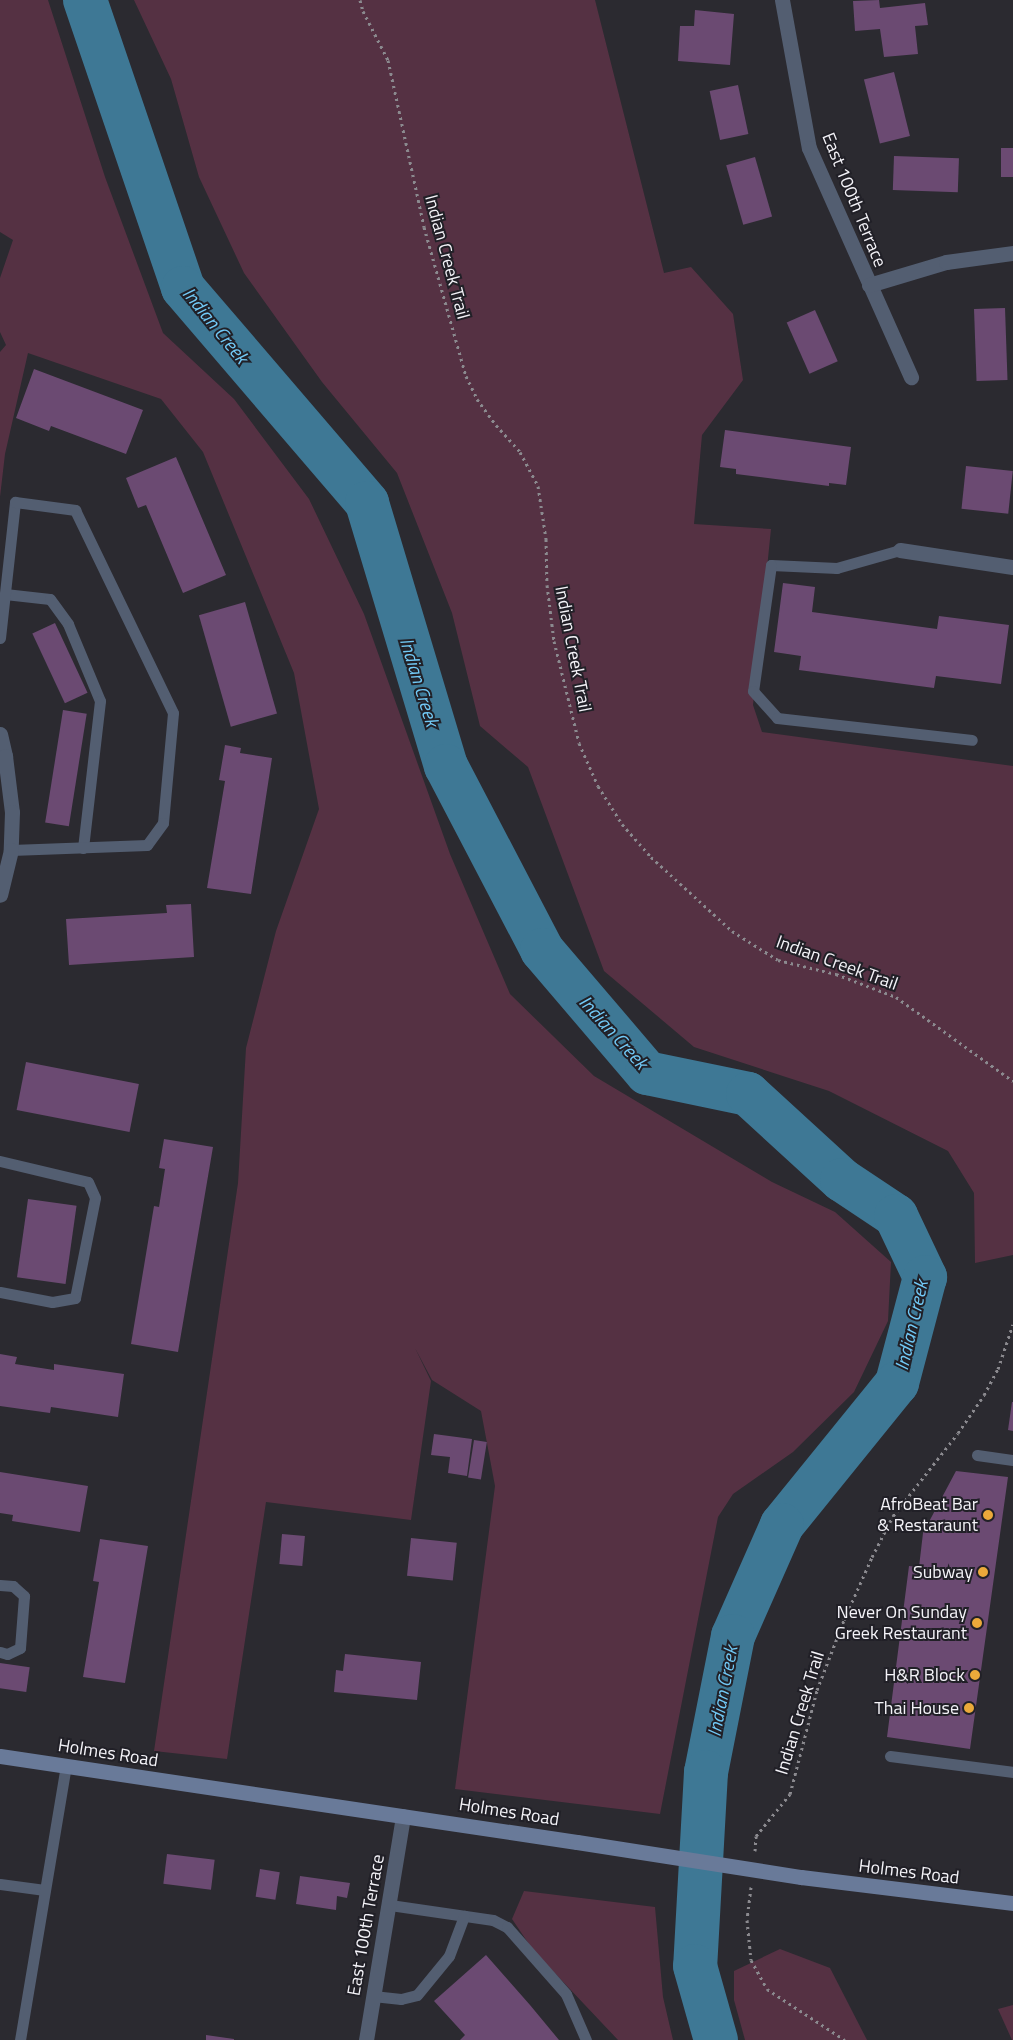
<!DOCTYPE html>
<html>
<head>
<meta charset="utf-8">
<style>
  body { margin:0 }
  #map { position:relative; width:1013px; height:2040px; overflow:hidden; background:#2b2a30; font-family:"Titillium Web",sans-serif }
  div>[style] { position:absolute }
  .green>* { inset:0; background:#553143 }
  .river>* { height:44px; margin:-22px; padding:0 22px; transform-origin:22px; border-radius:22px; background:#3e7895 }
  .building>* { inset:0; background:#6b4a72; transform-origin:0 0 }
  .path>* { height:3px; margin-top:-1.5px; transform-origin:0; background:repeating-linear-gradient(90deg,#8b8a8f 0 2.5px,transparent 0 6.5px) }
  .lane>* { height:11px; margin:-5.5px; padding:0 5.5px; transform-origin:5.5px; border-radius:5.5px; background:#535e71 }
  .street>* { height:15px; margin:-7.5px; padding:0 7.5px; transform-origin:7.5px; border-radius:7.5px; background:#535e71 }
  .secondary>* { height:15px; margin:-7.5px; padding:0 7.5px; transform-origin:7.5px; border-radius:7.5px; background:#697a99 }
  .secondary-bridge>* { height:15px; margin:-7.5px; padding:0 7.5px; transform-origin:7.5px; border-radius:7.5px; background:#697a99 }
  .dots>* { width:14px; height:14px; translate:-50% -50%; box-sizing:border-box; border:2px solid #212027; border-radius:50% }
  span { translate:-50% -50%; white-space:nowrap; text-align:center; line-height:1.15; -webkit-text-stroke:4px #212027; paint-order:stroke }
  .street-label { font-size:18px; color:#f4f3f8 }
  .poi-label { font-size:18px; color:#f4f3f8 }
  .right { translate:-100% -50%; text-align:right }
  .water-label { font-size:19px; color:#72caf7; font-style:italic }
</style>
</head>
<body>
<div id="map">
  <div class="green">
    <i style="clip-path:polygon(0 0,48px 0,105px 177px,163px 333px,234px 399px,309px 499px,364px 614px,450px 854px,510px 994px,594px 1076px,772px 1182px,835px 1212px,891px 1262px,888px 1321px,854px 1392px,793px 1452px,733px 1494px,718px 1517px,660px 1814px,455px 1789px,495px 1486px,481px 1411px,432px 1380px,415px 1348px,431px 1381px,411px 1520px,266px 1502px,227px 1759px,154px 1751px,238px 1183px,246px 1048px,276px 931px,319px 809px,294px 673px,203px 452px,161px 399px,28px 353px,5px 454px,0 497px,0 352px,6px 345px,0 332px,0 278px,13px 240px,0 232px)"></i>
    <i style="clip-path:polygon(134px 0,595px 0,664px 273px,691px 267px,733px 314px,743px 380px,702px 435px,694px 524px,771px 529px,753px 705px,762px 732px,1013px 766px,1013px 1255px,975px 1263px,974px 1193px,948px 1151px,829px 1091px,694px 1047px,604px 971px,528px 767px,480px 726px,452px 613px,397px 473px,322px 382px,244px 273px,199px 177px,171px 79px)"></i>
    <i style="clip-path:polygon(524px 1891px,655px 1907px,663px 1997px,673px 2040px,618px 2040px,533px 1950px,512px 1919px)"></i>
    <i style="clip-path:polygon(780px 1949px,830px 1968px,867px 2040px,745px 2040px,734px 2000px,734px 1971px)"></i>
    <i style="clip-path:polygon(1013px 2005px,1013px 2040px,1012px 2040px,998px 2009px)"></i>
  </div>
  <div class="river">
    <i style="left:85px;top:0;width:304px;rotate:71.2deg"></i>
    <i style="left:183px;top:288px;width:283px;rotate:49.4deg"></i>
    <i style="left:367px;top:503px;width:275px;rotate:73.3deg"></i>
    <i style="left:446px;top:766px;width:208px;rotate:62.4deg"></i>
    <i style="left:542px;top:950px;width:162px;rotate:49.5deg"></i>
    <i style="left:647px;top:1073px;width:103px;rotate:11.7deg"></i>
    <i style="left:748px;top:1094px;width:127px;rotate:42.5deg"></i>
    <i style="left:842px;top:1180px;width:65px;rotate:33.7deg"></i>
    <i style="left:896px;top:1216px;width:68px;rotate:64.6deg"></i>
    <i style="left:925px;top:1277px;width:110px;rotate:104.8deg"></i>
    <i style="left:897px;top:1383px;width:183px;rotate:129deg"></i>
    <i style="left:782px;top:1525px;width:121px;rotate:113.8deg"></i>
    <i style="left:733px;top:1636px;width:139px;rotate:101.2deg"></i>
    <i style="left:706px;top:1772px;width:194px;rotate:93.2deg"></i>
    <i style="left:695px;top:1966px;width:77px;rotate:74.2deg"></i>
  </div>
  <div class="building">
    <i style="clip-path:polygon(879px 0,880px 8px,925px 3px,928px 25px,915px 26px,918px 54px,884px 57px,880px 29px,855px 31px,853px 1px)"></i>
    <i style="clip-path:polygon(695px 10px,734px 14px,730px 65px,678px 61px,680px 26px,694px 26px)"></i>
    <i style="left:894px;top:72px;width:66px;height:31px;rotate:76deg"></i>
    <i style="left:738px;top:85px;width:50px;height:29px;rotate:78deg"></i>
    <i style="left:1001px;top:148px;width:12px;height:29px"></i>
    <i style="left:894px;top:156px;width:65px;height:34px;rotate:2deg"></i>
    <i style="left:755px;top:157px;width:62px;height:30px;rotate:74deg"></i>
    <i style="left:1005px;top:308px;width:72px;height:31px;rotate:88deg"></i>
    <i style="left:815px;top:310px;width:56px;height:31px;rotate:66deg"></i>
    <i style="clip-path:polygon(34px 369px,143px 410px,126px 454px,51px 426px,49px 431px,16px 418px)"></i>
    <i style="clip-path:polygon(725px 430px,851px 447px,846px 485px,829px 483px,829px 486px,736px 474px,736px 469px,720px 467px)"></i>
    <i style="clip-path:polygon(176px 457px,226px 575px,183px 593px,146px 505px,138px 508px,126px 478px)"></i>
    <i style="left:966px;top:466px;width:47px;height:43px;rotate:6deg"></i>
    <i style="clip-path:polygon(783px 583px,815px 587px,812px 612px,937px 629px,939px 616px,1009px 625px,1001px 684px,936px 676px,934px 688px,799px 670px,801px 656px,774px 652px)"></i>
    <i style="left:245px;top:602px;width:116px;height:48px;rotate:74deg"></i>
    <i style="left:55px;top:623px;width:77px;height:25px;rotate:65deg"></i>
    <i style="left:63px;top:710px;width:24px;height:114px;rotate:9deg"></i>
    <i style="clip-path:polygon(225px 745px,241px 748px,240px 753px,272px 758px,251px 894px,207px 888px,225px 781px,219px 780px)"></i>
    <i style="clip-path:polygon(191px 904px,194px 957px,69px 965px,66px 919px,167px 913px,166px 905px)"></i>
    <i style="left:26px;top:1062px;width:115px;height:49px;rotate:11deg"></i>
    <i style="clip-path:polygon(164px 1139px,213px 1147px,178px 1352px,131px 1344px,154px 1206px,159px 1207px,165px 1169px,159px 1168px)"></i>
    <i style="left:28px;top:1199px;width:49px;height:79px;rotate:8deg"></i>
    <i style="clip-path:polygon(0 1354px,17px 1357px,15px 1364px,54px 1370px,54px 1364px,124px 1374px,118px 1417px,51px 1407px,50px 1413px,0 1406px)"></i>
    <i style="clip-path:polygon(1012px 1402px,1013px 1402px,1013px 1431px,1008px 1430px)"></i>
    <i style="clip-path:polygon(434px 1434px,472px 1439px,467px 1476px,448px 1473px,450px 1457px,431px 1455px)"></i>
    <i style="left:474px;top:1440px;width:13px;height:38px;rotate:9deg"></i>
    <i style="clip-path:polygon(956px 1471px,1008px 1477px,970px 1749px,887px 1737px,909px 1566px,919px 1567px,923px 1533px)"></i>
    <i style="clip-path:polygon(0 1472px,88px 1486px,80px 1532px,12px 1521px,13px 1515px,0 1513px)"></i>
    <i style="left:282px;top:1534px;width:23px;height:30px;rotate:5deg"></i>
    <i style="left:411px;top:1538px;width:46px;height:38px;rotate:6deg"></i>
    <i style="clip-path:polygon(100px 1539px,148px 1546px,125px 1683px,83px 1677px,99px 1582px,93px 1581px)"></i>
    <i style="clip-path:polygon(345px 1654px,421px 1662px,417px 1700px,334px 1692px,336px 1670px,343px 1671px)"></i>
    <i style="left:0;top:1663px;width:30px;height:25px;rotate:8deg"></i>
    <i style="left:167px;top:1854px;width:48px;height:30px;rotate:7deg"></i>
    <i style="left:260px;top:1869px;width:20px;height:28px;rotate:9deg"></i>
    <i style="clip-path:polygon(300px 1876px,350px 1883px,347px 1898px,337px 1896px,336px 1910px,296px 1904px)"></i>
    <i style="clip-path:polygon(486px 1955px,530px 2005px,559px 2040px,460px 2040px,465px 2035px,434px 2001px)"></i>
    <i style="clip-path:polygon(206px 2035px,234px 2039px,234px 2040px,206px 2040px)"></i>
  </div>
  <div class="path">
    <i style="left:360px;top:0;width:11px;rotate:75deg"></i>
    <i style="left:363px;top:11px;width:55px;rotate:63deg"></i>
    <i style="left:388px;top:60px;width:171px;rotate:77.8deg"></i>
    <i style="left:424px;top:227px;width:155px;rotate:74.3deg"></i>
    <i style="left:466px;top:376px;width:25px;rotate:64deg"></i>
    <i style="left:477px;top:399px;width:32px;rotate:54deg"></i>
    <i style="left:496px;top:425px;width:36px;rotate:48deg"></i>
    <i style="left:520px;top:452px;width:38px;rotate:62deg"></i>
    <i style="left:538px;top:486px;width:54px;rotate:81.4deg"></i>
    <i style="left:546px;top:539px;width:46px;rotate:88.8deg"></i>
    <i style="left:547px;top:585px;width:56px;rotate:82.9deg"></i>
    <i style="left:554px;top:641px;width:105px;rotate:76.2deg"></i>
    <i style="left:579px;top:743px;width:47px;rotate:66.2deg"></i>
    <i style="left:598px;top:786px;width:45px;rotate:57.7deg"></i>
    <i style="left:622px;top:824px;width:44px;rotate:48.7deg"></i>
    <i style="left:651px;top:857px;width:110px;rotate:42.4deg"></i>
    <i style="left:732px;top:931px;width:54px;rotate:32.2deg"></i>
    <i style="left:778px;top:960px;width:60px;rotate:13.6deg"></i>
    <i style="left:836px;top:974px;width:64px;rotate:21deg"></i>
    <i style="left:896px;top:997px;width:144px;rotate:35.7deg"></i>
    <i style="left:755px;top:1851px;width:15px;rotate:-86deg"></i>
    <i style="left:756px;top:1836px;width:54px;rotate:-51deg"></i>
    <i style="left:790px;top:1794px;width:107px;rotate:-75.4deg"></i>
    <i style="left:817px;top:1690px;width:75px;rotate:-68.9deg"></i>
    <i style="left:844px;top:1620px;width:69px;rotate:-66deg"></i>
    <i style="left:872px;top:1557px;width:46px;rotate:-62.9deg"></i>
    <i style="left:893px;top:1516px;width:105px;rotate:-51.9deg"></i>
    <i style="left:958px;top:1433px;width:46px;rotate:-55.6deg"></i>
    <i style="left:984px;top:1395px;width:30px;rotate:-62deg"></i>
    <i style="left:998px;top:1369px;width:47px;rotate:-71.6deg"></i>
    <i style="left:751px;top:1887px;width:33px;rotate:97deg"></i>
    <i style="left:747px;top:1920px;width:40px;rotate:84.3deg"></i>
    <i style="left:751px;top:1960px;width:33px;rotate:61deg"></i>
    <i style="left:767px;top:1989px;width:93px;rotate:33.2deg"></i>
  </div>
  <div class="lane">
    <i style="left:900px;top:550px;width:66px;rotate:164.1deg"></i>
    <i style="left:837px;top:568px;width:66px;rotate:-177.4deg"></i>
    <i style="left:771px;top:565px;width:127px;rotate:98.1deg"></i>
    <i style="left:753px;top:691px;width:36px;rotate:48deg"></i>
    <i style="left:777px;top:718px;width:196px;rotate:6.4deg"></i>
    <i style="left:5px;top:594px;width:45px;rotate:6.3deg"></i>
    <i style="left:50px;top:599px;width:31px;rotate:54deg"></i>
    <i style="left:68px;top:624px;width:83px;rotate:67.4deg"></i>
    <i style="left:100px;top:701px;width:148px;rotate:96.6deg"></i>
    <i style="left:0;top:638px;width:137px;rotate:-83.7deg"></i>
    <i style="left:15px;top:502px;width:61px;rotate:7.6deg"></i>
    <i style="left:75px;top:510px;width:225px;rotate:64.2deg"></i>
    <i style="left:173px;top:713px;width:110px;rotate:95.2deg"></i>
    <i style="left:163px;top:823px;width:27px;rotate:126deg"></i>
    <i style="left:147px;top:845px;width:136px;rotate:177.9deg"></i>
    <i style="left:0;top:1161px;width:90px;rotate:13.4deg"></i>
    <i style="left:88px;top:1182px;width:17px;rotate:66deg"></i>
    <i style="left:95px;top:1198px;width:102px;rotate:101.3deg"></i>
    <i style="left:75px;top:1298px;width:23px;rotate:170deg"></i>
    <i style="left:52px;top:1302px;width:53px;rotate:-169.1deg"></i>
    <i style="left:977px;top:1455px;width:36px;rotate:8deg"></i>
    <i style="left:0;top:1585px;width:13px;rotate:4deg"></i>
    <i style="left:13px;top:1586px;width:15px;rotate:42deg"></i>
    <i style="left:24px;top:1596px;width:52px;rotate:94.4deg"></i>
    <i style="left:20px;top:1648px;width:14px;rotate:155deg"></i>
    <i style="left:7px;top:1654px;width:7px;rotate:-164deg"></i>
    <i style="left:890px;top:1756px;width:124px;rotate:7.4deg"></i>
    <i style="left:0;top:1884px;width:45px;rotate:7.6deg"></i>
    <i style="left:390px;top:1905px;width:104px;rotate:8.3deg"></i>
    <i style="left:493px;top:1920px;width:16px;rotate:27deg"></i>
    <i style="left:507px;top:1927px;width:89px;rotate:48.6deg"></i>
    <i style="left:566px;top:1994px;width:50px;rotate:66.5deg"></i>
    <i style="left:373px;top:1996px;width:28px;rotate:6deg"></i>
    <i style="left:401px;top:1999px;width:16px;rotate:-14deg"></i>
    <i style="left:417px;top:1995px;width:50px;rotate:-50.6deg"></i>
    <i style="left:449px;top:1956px;width:43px;rotate:-69.4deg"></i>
    <i style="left:20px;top:2040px;width:278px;rotate:-80.5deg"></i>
  </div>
  <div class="street">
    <i style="left:782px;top:0;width:150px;rotate:79.7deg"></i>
    <i style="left:809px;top:148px;width:251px;rotate:66deg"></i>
    <i style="left:869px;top:285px;width:80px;rotate:-16.6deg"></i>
    <i style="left:946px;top:262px;width:68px;rotate:-7.7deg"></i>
    <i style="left:900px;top:550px;width:114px;rotate:8.6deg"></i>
    <i style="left:0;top:734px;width:23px;rotate:77deg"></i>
    <i style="left:5px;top:756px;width:56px;rotate:82.9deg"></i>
    <i style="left:12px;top:812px;width:38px;rotate:92deg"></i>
    <i style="left:11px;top:850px;width:46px;rotate:103.7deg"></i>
    <i style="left:366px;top:2040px;width:227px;rotate:-80.6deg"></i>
  </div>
  <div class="secondary">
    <i style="left:0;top:1756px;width:583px;rotate:8.48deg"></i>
    <i style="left:801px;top:1877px;width:214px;rotate:7deg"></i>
  </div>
  <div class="secondary-bridge">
    <i style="left:577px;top:1842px;width:227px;rotate:8.9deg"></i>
  </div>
  <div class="dots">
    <i style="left:988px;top:1515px;background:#eba93a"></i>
    <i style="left:983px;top:1572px;background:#eba93a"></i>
    <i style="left:977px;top:1623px;background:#eba93a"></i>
    <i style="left:975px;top:1675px;background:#eba93a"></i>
    <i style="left:969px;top:1708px;background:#eba93a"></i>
  </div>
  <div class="street-label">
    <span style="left:854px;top:200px;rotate:68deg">East 100th Terrace</span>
    <span style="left:447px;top:257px;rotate:75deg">Indian Creek Trail</span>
    <span style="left:573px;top:649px;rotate:79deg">Indian Creek Trail</span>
    <span style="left:837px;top:963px;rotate:20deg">Indian Creek Trail</span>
    <span style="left:800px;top:1713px;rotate:-73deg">Indian Creek Trail</span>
    <span style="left:108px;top:1753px;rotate:9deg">Holmes Road</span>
    <span style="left:509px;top:1812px;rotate:9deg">Holmes Road</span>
    <span style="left:909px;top:1872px;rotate:7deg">Holmes Road</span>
    <span style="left:366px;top:1925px;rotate:-80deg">East 100th Terrace</span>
  </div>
  <div class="poi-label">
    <span class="right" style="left:978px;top:1515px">AfroBeat Bar<br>&amp; Restaraunt</span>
    <span class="right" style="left:973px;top:1572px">Subway</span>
    <span class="right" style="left:967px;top:1623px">Never On Sunday<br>Greek Restaurant</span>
    <span class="right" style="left:965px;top:1675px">H&amp;R Block</span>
    <span class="right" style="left:959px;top:1708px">Thai House</span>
  </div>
  <div class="water-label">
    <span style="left:216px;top:325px;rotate:51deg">Indian Creek</span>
    <span style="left:420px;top:682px;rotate:73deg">Indian Creek</span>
    <span style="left:614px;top:1032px;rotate:48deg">Indian Creek</span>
    <span style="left:911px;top:1325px;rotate:-77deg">Indian Creek</span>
    <span style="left:722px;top:1691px;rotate:-79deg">Indian Creek</span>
  </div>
</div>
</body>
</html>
